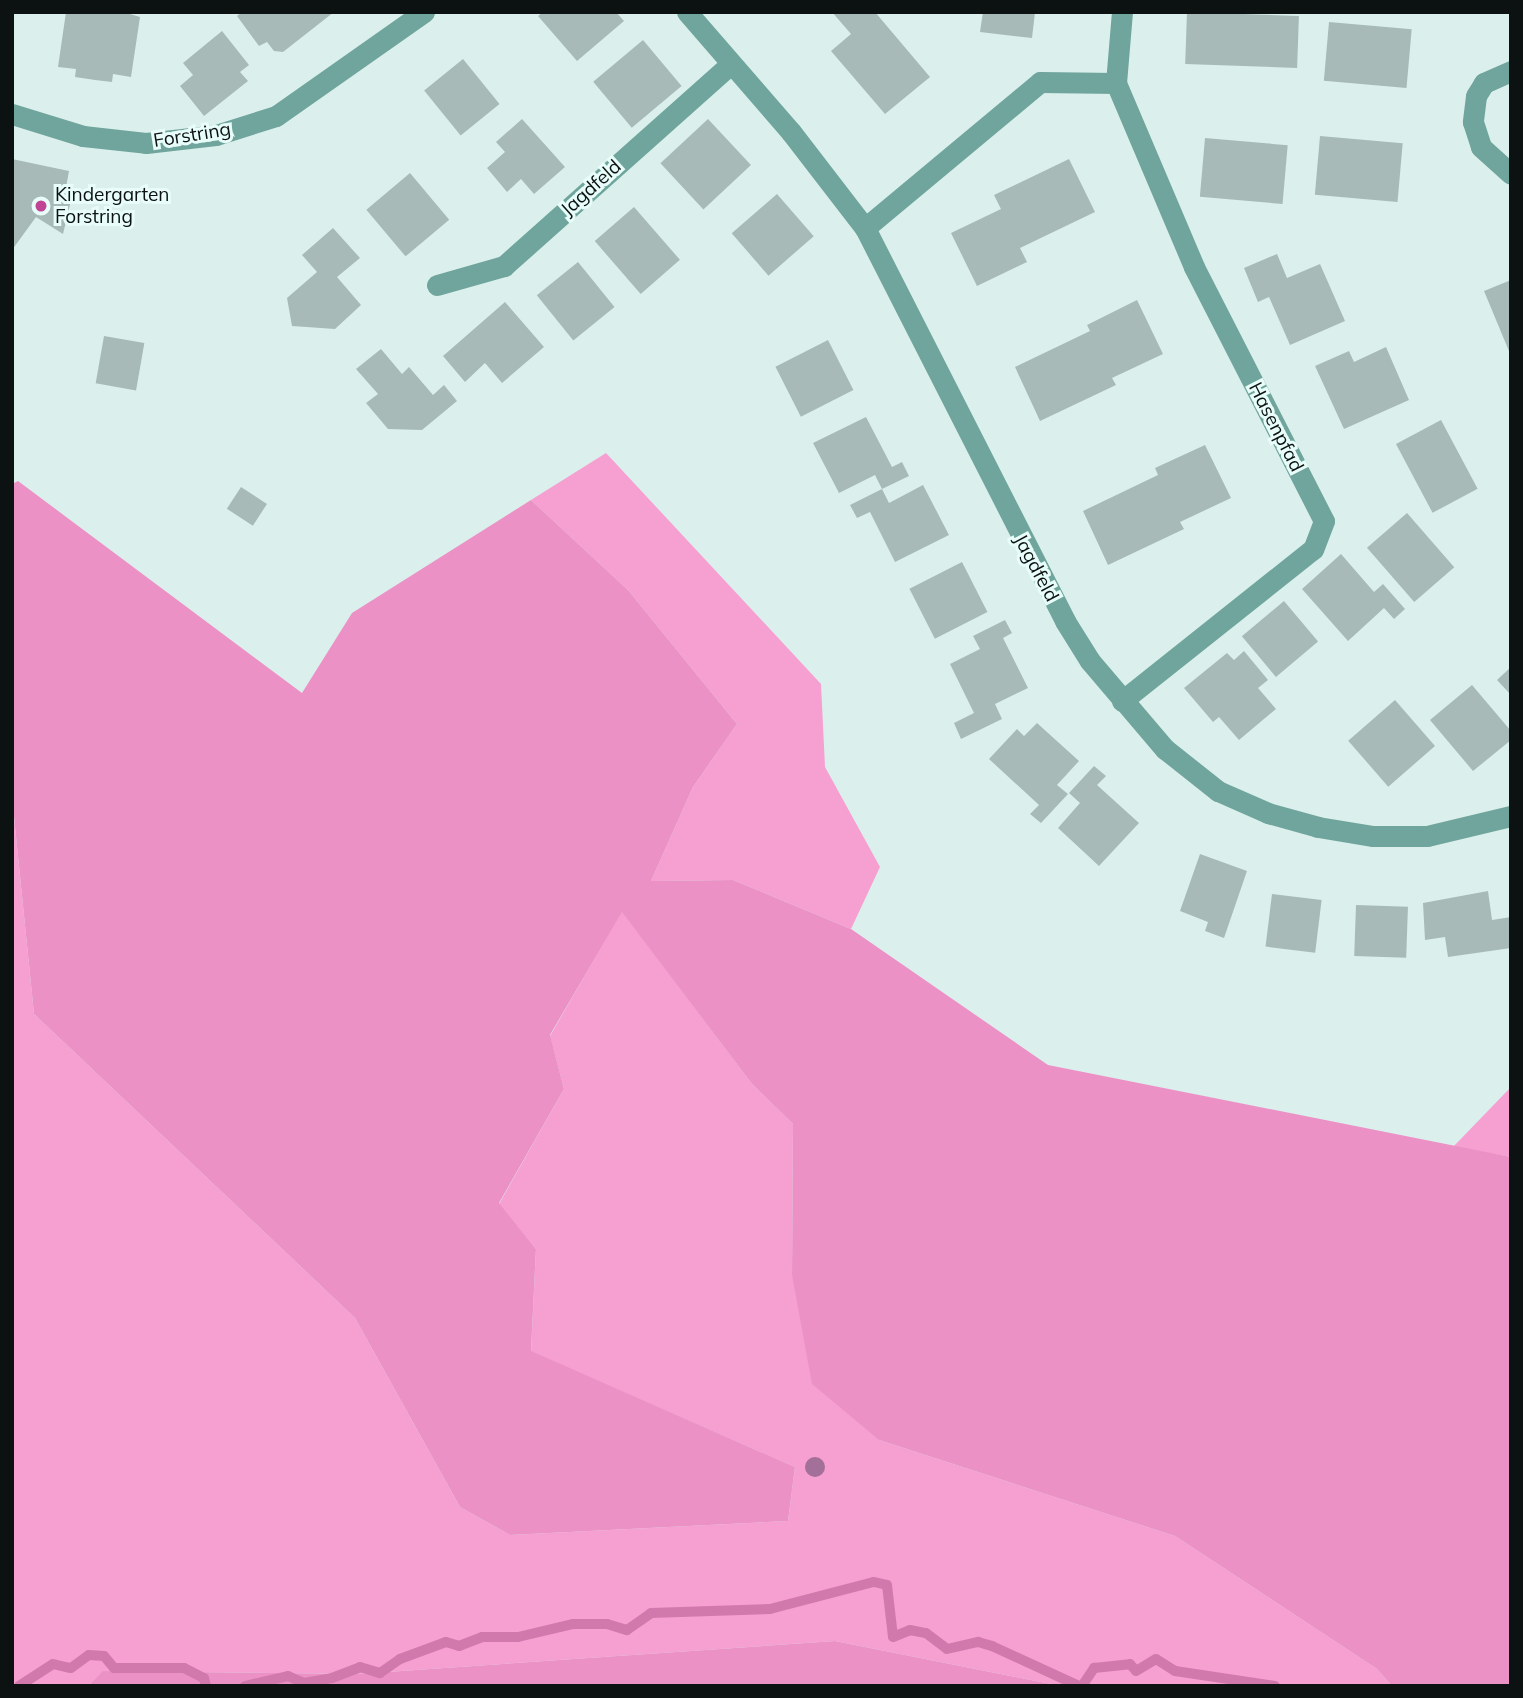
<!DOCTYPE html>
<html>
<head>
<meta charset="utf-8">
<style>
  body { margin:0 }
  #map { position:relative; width:1523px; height:1698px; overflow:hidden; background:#dbf0ec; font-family:Mulish,sans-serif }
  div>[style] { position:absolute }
  .green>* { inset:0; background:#f69fd1 }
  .forest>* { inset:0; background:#ec91c6 }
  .stream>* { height:10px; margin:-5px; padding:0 5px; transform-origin:5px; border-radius:5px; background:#d179ad }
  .building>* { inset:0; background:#a7bab7; transform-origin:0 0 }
  .minor>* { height:21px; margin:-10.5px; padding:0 10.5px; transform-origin:10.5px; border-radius:10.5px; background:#70a59d }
  .trees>* { width:20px; height:20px; margin:-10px; border-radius:50%; background:#a37099 }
  .dots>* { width:19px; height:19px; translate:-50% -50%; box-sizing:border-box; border:4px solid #e8fdfa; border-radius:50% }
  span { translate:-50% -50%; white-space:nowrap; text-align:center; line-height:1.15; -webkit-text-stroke:6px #e8fdfa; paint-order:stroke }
  .street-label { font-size:19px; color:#0b1211 }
  .poi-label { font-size:19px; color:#0b1211 }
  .left { translate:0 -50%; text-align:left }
  .frame { position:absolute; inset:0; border:14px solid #0b1211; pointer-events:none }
</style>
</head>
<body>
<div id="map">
  <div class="green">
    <i style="clip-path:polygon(606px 453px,821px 684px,825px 767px,880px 867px,851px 929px,733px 880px,651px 881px,693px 787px,737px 724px,628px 590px,531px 500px)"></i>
    <i style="clip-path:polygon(12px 797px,34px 1014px,355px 1318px,460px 1507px,510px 1535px,788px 1521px,795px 1467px,531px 1352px,536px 1249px,499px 1204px,564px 1089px,550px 1036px,622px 911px,752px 1084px,793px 1124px,792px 1275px,879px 1440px,1175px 1536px,1377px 1669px,1392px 1686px,1061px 1686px,835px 1641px,358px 1674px,104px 1671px,88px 1686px,12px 1686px)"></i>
    <i style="clip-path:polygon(1511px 1087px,1511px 1157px,1453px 1147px)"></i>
  </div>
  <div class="forest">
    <i style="clip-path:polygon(18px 481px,302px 693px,352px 613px,531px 500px,628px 590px,737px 724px,693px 787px,651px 881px,733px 880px,851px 929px,1048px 1065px,1511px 1157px,1511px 1686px,1392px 1686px,1377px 1669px,1175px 1536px,879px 1440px,812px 1384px,792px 1275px,793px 1124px,752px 1084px,622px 912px,550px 1035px,564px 1089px,499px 1203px,536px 1249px,531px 1351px,795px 1467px,788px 1521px,510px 1535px,460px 1507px,355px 1318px,34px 1014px,12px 797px,12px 484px)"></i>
    <i style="clip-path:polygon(835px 1641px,1061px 1686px,88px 1686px,103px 1671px,358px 1674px)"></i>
  </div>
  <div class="stream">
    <i style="left:19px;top:1686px;width:40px;rotate:-32.9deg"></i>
    <i style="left:53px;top:1664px;width:18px;rotate:13deg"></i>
    <i style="left:71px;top:1668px;width:22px;rotate:-36deg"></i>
    <i style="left:89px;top:1655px;width:15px;rotate:4deg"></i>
    <i style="left:104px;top:1656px;width:16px;rotate:50deg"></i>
    <i style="left:114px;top:1668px;width:70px"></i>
    <i style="left:184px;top:1668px;width:22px;rotate:27deg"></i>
    <i style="left:204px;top:1678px;width:8px;rotate:76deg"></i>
    <i style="left:245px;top:1686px;width:44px;rotate:-13.1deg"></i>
    <i style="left:288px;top:1676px;width:17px;rotate:24deg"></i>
    <i style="left:304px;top:1683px;width:28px;rotate:-10deg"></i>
    <i style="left:332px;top:1678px;width:30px;rotate:-21deg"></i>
    <i style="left:360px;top:1667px;width:21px;rotate:17deg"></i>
    <i style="left:380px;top:1673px;width:24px;rotate:-35deg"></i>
    <i style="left:400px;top:1659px;width:49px;rotate:-20.3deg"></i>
    <i style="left:446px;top:1642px;width:14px;rotate:17deg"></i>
    <i style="left:459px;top:1646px;width:25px;rotate:-21deg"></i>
    <i style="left:482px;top:1637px;width:36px"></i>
    <i style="left:518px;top:1637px;width:57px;rotate:-13.3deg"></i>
    <i style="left:573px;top:1624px;width:34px"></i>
    <i style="left:607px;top:1624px;width:21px;rotate:17deg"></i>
    <i style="left:627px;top:1630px;width:29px;rotate:-35deg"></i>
    <i style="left:651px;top:1613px;width:119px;rotate:-1.9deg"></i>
    <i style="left:770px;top:1609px;width:107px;rotate:-14.6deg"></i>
    <i style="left:874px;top:1582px;width:13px;rotate:13deg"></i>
    <i style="left:887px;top:1585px;width:52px;rotate:83.4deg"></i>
    <i style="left:893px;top:1637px;width:18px;rotate:-22deg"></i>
    <i style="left:910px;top:1630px;width:16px;rotate:11deg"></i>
    <i style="left:926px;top:1633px;width:26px;rotate:37deg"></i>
    <i style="left:947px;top:1649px;width:32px;rotate:-13deg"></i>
    <i style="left:978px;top:1642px;width:15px;rotate:16deg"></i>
    <i style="left:992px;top:1646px;width:96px;rotate:24.7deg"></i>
    <i style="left:1082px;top:1686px;width:22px;rotate:-56deg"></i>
    <i style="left:1094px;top:1668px;width:36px;rotate:-6deg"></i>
    <i style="left:1130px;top:1664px;width:9px;rotate:49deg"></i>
    <i style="left:1136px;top:1671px;width:23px;rotate:-31deg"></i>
    <i style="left:1156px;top:1659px;width:22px;rotate:32deg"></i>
    <i style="left:1175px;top:1671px;width:101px;rotate:8.5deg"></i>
  </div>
  <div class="building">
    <i style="clip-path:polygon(66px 12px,123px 12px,140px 17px,131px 77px,113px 74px,112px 82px,95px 80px,75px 77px,76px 69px,58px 67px)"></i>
    <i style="clip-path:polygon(242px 12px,334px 12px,283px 52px,274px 51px,267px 42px,259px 46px,237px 16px)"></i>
    <i style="clip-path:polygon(543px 12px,616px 12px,624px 21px,577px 61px,538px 16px)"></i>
    <i style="clip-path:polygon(832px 12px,875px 12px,930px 77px,885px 114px,831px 51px,851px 34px)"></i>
    <i style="clip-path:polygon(983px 12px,1035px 12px,1032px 38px,980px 32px)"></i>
    <i style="left:1187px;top:12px;width:112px;height:52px;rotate:2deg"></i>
    <i style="left:1329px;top:22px;width:83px;height:59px;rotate:5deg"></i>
    <i style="clip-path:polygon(222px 31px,249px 65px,240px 72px,248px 81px,204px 116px,180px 86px,193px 75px,183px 63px)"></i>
    <i style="left:643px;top:40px;width:60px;height:65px;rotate:50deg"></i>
    <i style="left:463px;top:59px;width:58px;height:50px;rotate:51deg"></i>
    <i style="clip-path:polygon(522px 119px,565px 167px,534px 194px,521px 179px,507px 192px,487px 168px,505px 152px,496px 142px)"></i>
    <i style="left:708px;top:119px;width:63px;height:65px;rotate:47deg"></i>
    <i style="left:1320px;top:136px;width:83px;height:59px;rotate:5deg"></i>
    <i style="left:1205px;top:138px;width:83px;height:59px;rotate:5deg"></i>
    <i style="clip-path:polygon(12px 159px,69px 171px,65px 193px,72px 196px,63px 234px,36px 217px,12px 250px)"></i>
    <i style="clip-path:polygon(1069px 159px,1095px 212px,1020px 248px,1027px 262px,977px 286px,951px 233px,1001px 209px,994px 195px)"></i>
    <i style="left:410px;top:173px;width:61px;height:57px;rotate:50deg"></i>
    <i style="left:777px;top:194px;width:56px;height:60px;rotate:49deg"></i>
    <i style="left:634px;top:207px;width:70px;height:52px;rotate:49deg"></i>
    <i style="clip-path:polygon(333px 228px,360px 258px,337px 277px,361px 305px,335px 329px,292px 326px,287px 298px,317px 272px,302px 255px)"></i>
    <i style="clip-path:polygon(1277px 254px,1287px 278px,1320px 264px,1345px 321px,1290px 345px,1269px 297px,1258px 302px,1244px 268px)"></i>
    <i style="left:578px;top:262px;width:58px;height:53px;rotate:51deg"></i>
    <i style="clip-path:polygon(1511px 280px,1511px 356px,1484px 291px)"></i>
    <i style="clip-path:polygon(1137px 300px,1163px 354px,1112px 378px,1116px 385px,1040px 421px,1015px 367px,1090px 331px,1087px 325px)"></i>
    <i style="clip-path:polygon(505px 302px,544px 347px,502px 383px,485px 363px,465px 382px,443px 356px)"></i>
    <i style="left:104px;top:336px;width:41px;height:48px;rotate:10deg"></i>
    <i style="left:828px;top:340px;width:56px;height:59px;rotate:63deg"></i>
    <i style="clip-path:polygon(1386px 347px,1409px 400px,1344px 429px,1315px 366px,1349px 351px,1354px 362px)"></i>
    <i style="clip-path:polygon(381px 349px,402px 374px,409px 367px,433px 395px,444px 385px,457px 401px,422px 430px,388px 429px,366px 403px,378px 394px,356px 369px)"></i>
    <i style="clip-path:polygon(866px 417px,892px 467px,902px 462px,909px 476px,882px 489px,875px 475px,839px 493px,813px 443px)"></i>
    <i style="left:1441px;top:420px;width:78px;height:51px;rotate:62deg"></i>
    <i style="clip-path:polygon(1205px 445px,1231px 498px,1180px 522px,1184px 529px,1108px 565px,1083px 511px,1158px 475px,1155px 468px)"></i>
    <i style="clip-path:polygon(923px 485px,949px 535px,895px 562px,870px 512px,857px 518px,850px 505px,882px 489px,889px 503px)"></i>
    <i style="left:241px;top:487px;width:31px;height:26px;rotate:33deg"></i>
    <i style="left:1407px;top:513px;width:72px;height:53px;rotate:49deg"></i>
    <i style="clip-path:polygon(1341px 554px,1374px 592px,1383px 584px,1405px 609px,1394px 619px,1384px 608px,1348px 641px,1302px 589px)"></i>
    <i style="left:962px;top:562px;width:56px;height:59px;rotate:63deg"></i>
    <i style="left:1284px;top:601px;width:53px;height:55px;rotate:50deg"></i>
    <i style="clip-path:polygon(1005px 620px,1012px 633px,1003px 638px,1028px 688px,995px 704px,1002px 719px,961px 739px,954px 723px,974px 713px,950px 664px,980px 649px,973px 636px)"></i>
    <i style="clip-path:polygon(1244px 651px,1268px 680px,1258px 688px,1276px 709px,1239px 740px,1219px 717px,1213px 722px,1184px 688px,1227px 653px,1234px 660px)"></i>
    <i style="clip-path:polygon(1511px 667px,1511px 695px,1497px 680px)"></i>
    <i style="clip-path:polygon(1472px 685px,1511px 731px,1511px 740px,1473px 771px,1430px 720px)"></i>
    <i style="left:1395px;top:700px;width:61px;height:62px;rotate:49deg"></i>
    <i style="clip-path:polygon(1037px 723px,1079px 761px,1057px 785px,1068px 794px,1041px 823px,1030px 814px,1039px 805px,989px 759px,1017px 729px,1024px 736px)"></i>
    <i style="clip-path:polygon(1094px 766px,1106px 776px,1097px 785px,1139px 823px,1099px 866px,1058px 828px,1080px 803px,1069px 793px)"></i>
    <i style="clip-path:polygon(1200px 854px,1247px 871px,1224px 938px,1205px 931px,1208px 922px,1180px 911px)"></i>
    <i style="clip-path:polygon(1488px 891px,1492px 920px,1511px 917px,1511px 948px,1448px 957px,1445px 937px,1425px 940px,1423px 903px)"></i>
    <i style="left:1272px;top:894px;width:50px;height:53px;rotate:7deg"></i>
    <i style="left:1356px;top:905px;width:52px;height:51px;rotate:2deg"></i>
  </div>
  <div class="minor">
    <i style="left:687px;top:12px;width:159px;rotate:49.1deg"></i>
    <i style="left:791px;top:132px;width:121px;rotate:52.4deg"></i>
    <i style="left:865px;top:228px;width:441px;rotate:63deg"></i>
    <i style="left:1065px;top:621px;width:47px;rotate:58deg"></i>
    <i style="left:1090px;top:661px;width:116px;rotate:49.6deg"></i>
    <i style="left:1165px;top:749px;width:68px;rotate:38.4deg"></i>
    <i style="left:1218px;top:791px;width:55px;rotate:23.7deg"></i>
    <i style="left:1268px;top:813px;width:52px;rotate:15.6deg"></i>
    <i style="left:1318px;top:827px;width:56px;rotate:9.3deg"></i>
    <i style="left:1373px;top:836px;width:54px"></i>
    <i style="left:1427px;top:836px;width:86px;rotate:-13.4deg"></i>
    <i style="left:1511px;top:71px;width:30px;rotate:156deg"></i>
    <i style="left:1484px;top:83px;width:15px;rotate:122deg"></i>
    <i style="left:1476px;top:96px;width:26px;rotate:97deg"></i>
    <i style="left:1473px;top:122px;width:26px;rotate:72deg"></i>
    <i style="left:1481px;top:147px;width:40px;rotate:42deg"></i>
    <i style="left:1116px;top:83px;width:71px;rotate:-85.2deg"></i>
    <i style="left:12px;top:114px;width:74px;rotate:17.2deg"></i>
    <i style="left:83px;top:136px;width:63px;rotate:6.3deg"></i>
    <i style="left:146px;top:143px;width:70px;rotate:-6.5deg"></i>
    <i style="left:216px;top:135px;width:63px;rotate:-17.6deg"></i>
    <i style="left:276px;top:116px;width:181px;rotate:-35.1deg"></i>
    <i style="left:865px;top:228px;width:228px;rotate:-39.8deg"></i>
    <i style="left:1040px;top:82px;width:76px;rotate:0.8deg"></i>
    <i style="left:1116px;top:83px;width:200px;rotate:67deg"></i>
    <i style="left:1194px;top:267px;width:285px;rotate:62.9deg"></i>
    <i style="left:1324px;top:521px;width:30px;rotate:111deg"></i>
    <i style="left:1313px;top:549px;width:244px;rotate:141.5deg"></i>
    <i style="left:437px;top:285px;width:70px;rotate:-15.8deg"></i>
    <i style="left:504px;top:266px;width:304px;rotate:-41.7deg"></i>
  </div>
  <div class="trees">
    <i style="left:815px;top:1467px"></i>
  </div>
  <div class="dots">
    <i style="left:41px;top:206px;background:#c04493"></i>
  </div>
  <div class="street-label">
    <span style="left:192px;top:135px;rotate:-9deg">Forstring</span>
    <span style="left:591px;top:188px;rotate:-42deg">Jagdfeld</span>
    <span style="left:1276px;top:427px;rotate:63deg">Hasenpfad</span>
    <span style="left:1036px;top:568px;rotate:62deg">Jagdfeld</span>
  </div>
  <div class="poi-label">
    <span class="left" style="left:55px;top:206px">Kindergarten<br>Forstring</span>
  </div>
  <div class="frame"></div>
</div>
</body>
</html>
